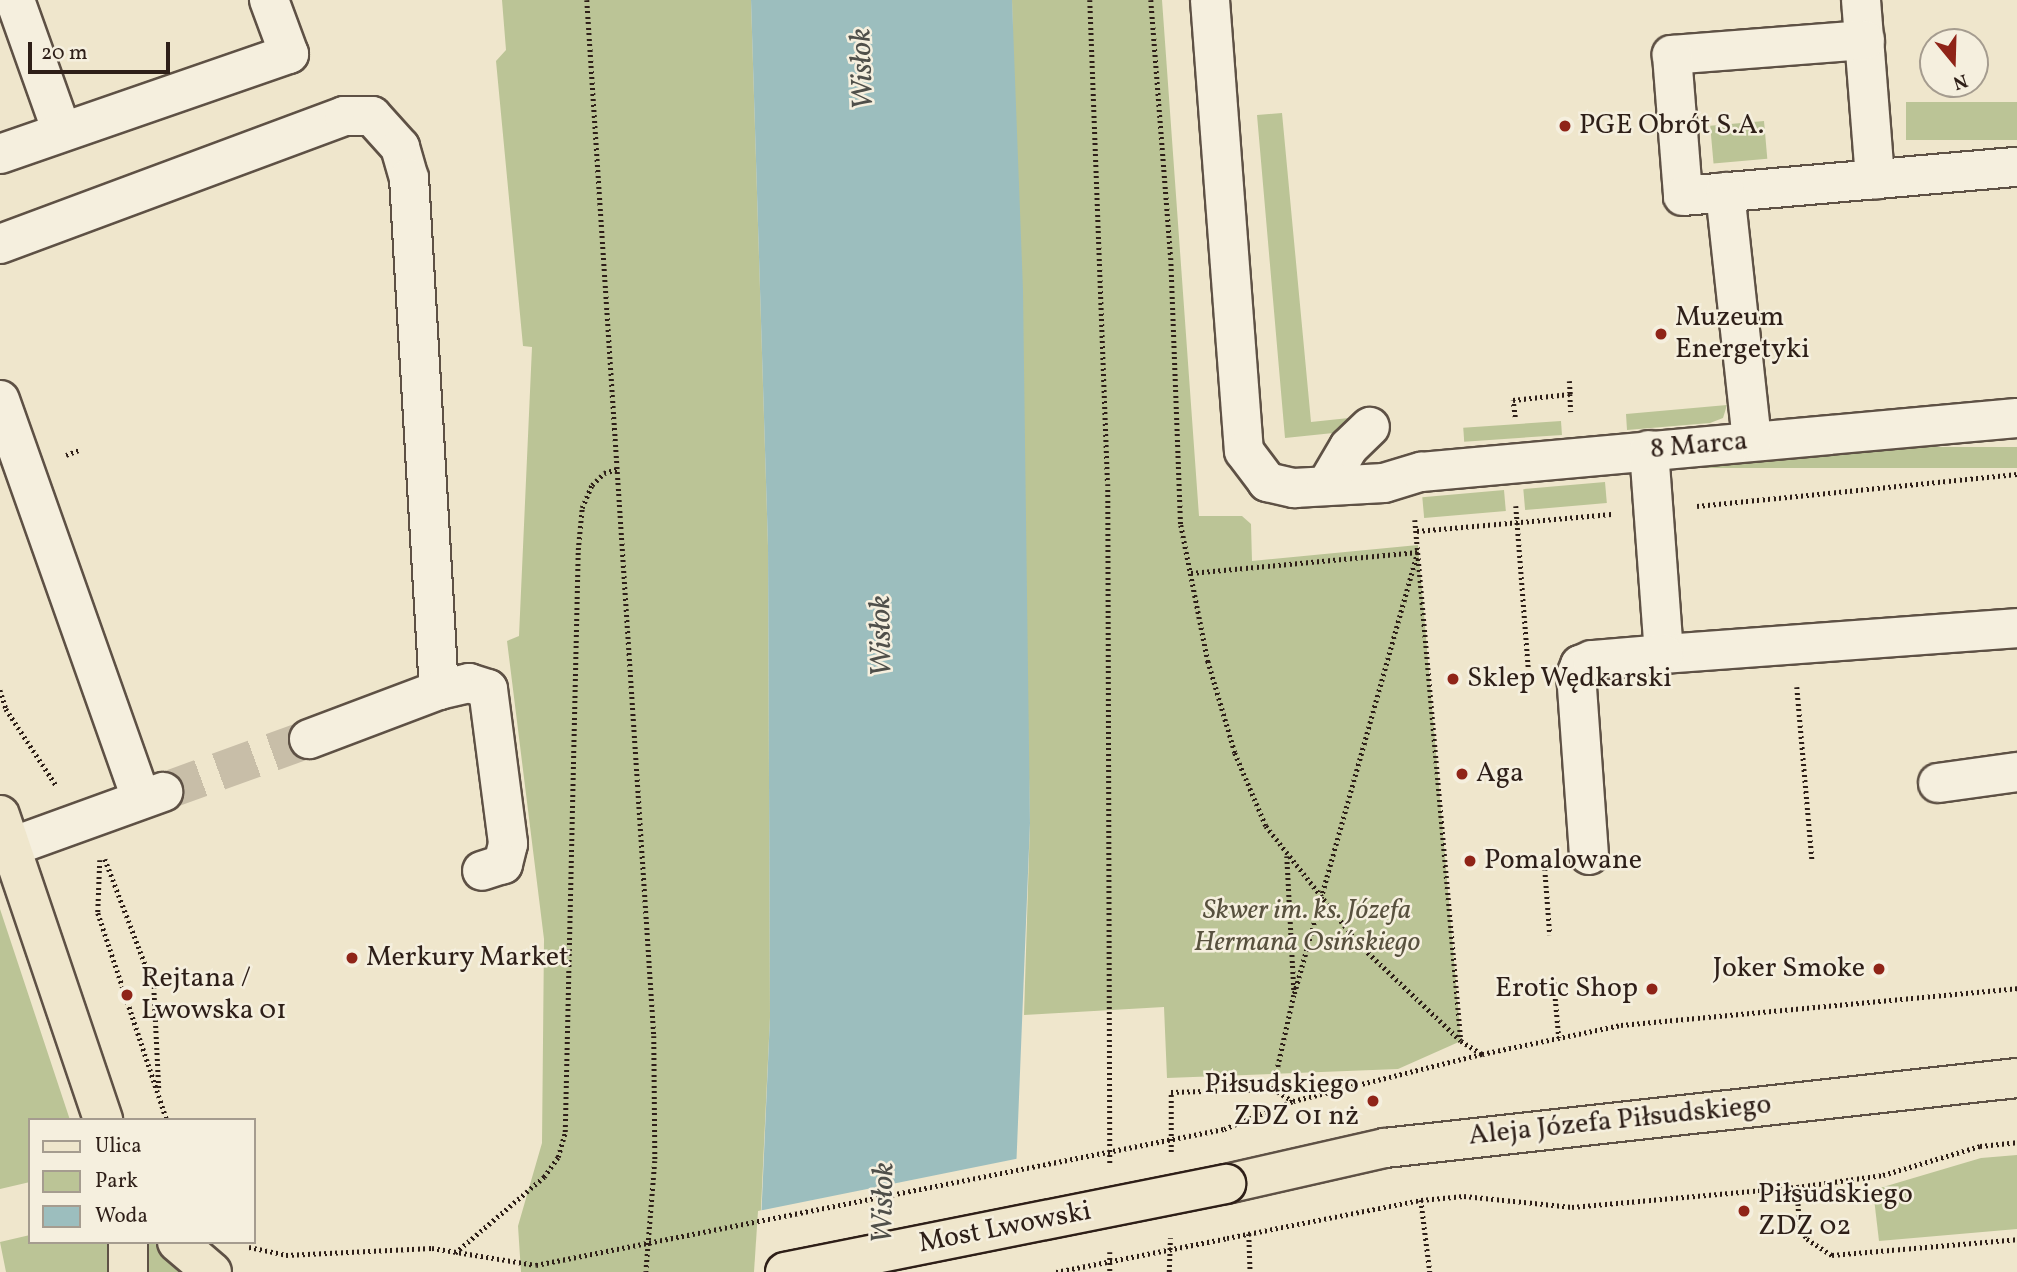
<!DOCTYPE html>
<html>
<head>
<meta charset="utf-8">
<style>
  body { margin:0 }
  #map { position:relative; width:2017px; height:1272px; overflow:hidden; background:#efe6cc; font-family:Vollkorn,serif }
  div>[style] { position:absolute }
  .green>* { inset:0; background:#bbc496; transform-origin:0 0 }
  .water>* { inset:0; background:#9cbebe }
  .pier>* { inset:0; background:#efe6cc }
  .minor-tunnel>* { height:38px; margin-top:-19px; transform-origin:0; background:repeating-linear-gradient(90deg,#c8bea8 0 38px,transparent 0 57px) }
  .path>* { height:4.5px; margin-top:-2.25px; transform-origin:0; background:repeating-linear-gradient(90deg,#2e1f18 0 2px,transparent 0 5.5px) }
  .roads { filter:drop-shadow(2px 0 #5e5145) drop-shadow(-2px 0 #5e5145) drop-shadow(0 2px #5e5145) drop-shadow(0 -2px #5e5145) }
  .minor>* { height:38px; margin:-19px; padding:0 19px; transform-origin:19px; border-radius:19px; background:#f5efde }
  .major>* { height:38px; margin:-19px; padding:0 19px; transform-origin:19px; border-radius:19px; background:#efe6cc }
  .path-bridge>* { height:4.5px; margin-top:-2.25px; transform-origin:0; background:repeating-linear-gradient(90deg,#2e1f18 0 2px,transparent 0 5.5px) }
  .bridges { filter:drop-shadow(2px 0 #2e1f18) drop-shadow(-2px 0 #2e1f18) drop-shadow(0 2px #2e1f18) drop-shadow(0 -2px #2e1f18) }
  .major-bridge>* { height:38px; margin:-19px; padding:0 19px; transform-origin:19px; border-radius:19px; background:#efe6cc }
  .dots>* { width:19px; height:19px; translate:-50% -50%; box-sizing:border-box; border:4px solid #f5efde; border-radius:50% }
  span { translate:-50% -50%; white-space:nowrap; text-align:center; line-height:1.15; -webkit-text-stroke:5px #f5efde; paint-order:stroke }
  .poi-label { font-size:28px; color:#2e1f18 }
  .left { translate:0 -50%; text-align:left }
  .right { translate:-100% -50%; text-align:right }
  .street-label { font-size:28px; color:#2e1f18 }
  .park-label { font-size:28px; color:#58513e; font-style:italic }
  .water-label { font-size:30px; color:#4f4f4a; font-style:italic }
  .legend { position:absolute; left:28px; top:1118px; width:228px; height:126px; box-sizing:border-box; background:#f5efde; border:2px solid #a59c8f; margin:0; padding:9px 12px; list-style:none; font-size:21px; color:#2e1f18 }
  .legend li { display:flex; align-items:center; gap:14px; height:35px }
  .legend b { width:35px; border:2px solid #a59c8f }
  .north { position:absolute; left:1919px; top:28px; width:70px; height:70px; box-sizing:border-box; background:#f5efde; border:2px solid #a59c8f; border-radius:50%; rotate:161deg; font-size:19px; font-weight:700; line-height:28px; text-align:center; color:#2e1f18 }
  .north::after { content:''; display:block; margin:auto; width:24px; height:32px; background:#8f2418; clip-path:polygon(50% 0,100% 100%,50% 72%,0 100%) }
  .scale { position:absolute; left:28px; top:42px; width:142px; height:32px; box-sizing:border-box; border:4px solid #2e1f18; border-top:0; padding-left:9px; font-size:21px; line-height:24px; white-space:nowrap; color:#2e1f18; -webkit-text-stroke:5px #f5efde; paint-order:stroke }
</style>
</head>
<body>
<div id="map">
  <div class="green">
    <i style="clip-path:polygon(502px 0,751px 0,768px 546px,770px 1017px,758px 1272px,521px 1272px,518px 1226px,542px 1143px,544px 939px,507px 641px,519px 636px,532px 347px,523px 346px,496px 61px,506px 50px)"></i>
    <i style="clip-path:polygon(1012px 0,1162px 0,1199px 516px,1242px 516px,1251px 524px,1252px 561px,1418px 545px,1461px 1041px,1398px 1069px,1167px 1078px,1164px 1007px,1024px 1015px,1030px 823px)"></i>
    <i style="left:2017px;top:102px;width:38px;height:111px;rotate:90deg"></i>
    <i style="clip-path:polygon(1282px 113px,1311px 422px,1349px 418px,1350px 424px,1343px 432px,1285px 438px,1257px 115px)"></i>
    <i style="left:1764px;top:121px;width:38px;height:54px;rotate:85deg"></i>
    <i style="clip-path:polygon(1727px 405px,1723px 418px,1710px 423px,1627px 430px,1626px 414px)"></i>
    <i style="left:1561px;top:421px;width:14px;height:98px;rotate:86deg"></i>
    <i style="left:2017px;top:447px;width:21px;height:329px;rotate:90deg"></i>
    <i style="left:1605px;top:482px;width:21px;height:82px;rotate:85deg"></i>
    <i style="left:1504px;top:490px;width:21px;height:82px;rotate:85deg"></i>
    <i style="clip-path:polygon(0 909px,70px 1120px,30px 1120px,30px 1182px,0 1189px)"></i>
    <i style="clip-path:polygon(2017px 1155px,2017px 1229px,1879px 1241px,1873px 1190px,1981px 1158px)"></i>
    <i style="clip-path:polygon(30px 1235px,30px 1242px,107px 1242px,107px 1272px,6px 1272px,0 1242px)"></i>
    <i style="clip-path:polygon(149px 1242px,154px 1242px,180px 1272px,148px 1272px)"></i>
  </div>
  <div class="water">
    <i style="clip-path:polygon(751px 0,1012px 0,1023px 290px,1030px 823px,1012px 1272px,760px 1245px,770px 1017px,768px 546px)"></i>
  </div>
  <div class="pier">
    <i style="clip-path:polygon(1021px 1158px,1016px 1272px,754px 1272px,758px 1211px)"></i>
  </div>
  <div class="minor-tunnel">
    <i style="left:165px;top:791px;width:153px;rotate:-19.9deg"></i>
  </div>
  <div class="path">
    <i style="left:587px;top:0;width:1038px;rotate:86.3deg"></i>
    <i style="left:654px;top:1036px;width:125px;rotate:89.5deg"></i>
    <i style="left:655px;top:1161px;width:111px;rotate:94.6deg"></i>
    <i style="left:1090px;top:0;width:484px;rotate:87.9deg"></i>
    <i style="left:1108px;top:484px;width:679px;rotate:89.83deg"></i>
    <i style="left:1151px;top:0;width:259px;rotate:85.6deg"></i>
    <i style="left:1171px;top:258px;width:267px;rotate:87.9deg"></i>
    <i style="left:1181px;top:525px;width:139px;rotate:78.8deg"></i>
    <i style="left:1208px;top:661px;width:96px;rotate:73.6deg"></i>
    <i style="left:1235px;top:753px;width:79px;rotate:67deg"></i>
    <i style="left:1266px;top:826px;width:152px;rotate:51.7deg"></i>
    <i style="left:1360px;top:945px;width:139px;rotate:43.5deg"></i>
    <i style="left:1570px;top:394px;width:18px;rotate:87deg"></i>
    <i style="left:1515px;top:417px;width:17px;rotate:-97deg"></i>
    <i style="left:1513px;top:400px;width:57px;rotate:-6deg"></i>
    <i style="left:1570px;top:394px;width:13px;rotate:-94deg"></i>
    <i style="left:66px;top:455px;width:14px;rotate:-21deg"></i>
    <i style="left:1516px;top:506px;width:169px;rotate:85.6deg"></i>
    <i style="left:1697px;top:506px;width:322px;rotate:-5.7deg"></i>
    <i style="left:1415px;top:520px;width:523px;rotate:84.95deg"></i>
    <i style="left:1461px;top:1041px;width:25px;rotate:32deg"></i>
    <i style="left:1417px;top:531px;width:195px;rotate:-5deg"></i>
    <i style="left:1191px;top:573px;width:228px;rotate:-5.3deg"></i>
    <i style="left:1418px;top:552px;width:460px;rotate:105.6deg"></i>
    <i style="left:1294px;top:995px;width:96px;rotate:102.6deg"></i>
    <i style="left:1797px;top:687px;width:173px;rotate:85deg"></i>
    <i style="left:0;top:690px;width:20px;rotate:72deg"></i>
    <i style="left:6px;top:709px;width:91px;rotate:56.7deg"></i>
    <i style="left:1287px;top:856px;width:135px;rotate:87deg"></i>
    <i style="left:105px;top:859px;width:137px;rotate:69.1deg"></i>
    <i style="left:154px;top:987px;width:102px;rotate:87.2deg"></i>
    <i style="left:100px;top:860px;width:53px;rotate:92.2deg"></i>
    <i style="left:98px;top:913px;width:218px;rotate:71.6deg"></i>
    <i style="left:1545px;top:869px;width:66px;rotate:85.7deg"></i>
    <i style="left:1554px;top:982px;width:56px;rotate:84.9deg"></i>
    <i style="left:1224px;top:1129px;width:74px;rotate:-22.1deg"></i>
    <i style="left:1293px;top:1101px;width:195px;rotate:-14deg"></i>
    <i style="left:1482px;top:1054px;width:142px;rotate:-11.8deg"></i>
    <i style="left:1621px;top:1025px;width:398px;rotate:-5.3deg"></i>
    <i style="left:1171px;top:1152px;width:60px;rotate:-90deg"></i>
    <i style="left:1171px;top:1092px;width:102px;rotate:-1.7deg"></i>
    <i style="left:1273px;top:1089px;width:23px;rotate:31deg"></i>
    <i style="left:1797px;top:1187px;width:39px;rotate:86deg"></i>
    <i style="left:1800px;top:1226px;width:15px;rotate:62deg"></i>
    <i style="left:1807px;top:1239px;width:30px;rotate:33deg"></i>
    <i style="left:1832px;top:1255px;width:186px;rotate:-4.9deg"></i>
    <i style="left:1421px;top:1200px;width:73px;rotate:82.9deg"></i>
    <i style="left:1249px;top:1234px;width:38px;rotate:88deg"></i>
    <i style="left:1227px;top:1238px;width:198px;rotate:-11.1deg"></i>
    <i style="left:1421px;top:1200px;width:43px;rotate:-5.3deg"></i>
    <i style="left:1464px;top:1196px;width:109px;rotate:5.8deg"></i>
    <i style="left:1572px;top:1207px;width:226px;rotate:-5.1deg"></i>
    <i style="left:1797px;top:1187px;width:87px;rotate:-7.9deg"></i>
    <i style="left:1883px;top:1175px;width:101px;rotate:-16.6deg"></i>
    <i style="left:1980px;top:1146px;width:37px;rotate:-6deg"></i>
    <i style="left:249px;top:1247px;width:38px;rotate:12deg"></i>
    <i style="left:286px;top:1255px;width:146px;rotate:-2.7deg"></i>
    <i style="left:432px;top:1248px;width:105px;rotate:9.3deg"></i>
    <i style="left:1110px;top:1252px;width:20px;rotate:90deg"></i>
    <i style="left:455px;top:1253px;width:117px;rotate:-40.5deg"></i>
    <i style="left:544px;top:1177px;width:24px;rotate:-55deg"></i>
    <i style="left:558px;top:1157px;width:26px;rotate:-74deg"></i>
    <i style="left:565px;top:1132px;width:582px;rotate:-88.72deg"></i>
    <i style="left:578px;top:550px;width:42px;rotate:-84.6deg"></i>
    <i style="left:582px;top:508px;width:25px;rotate:-67deg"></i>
    <i style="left:592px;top:485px;width:17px;rotate:-45deg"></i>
    <i style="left:604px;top:473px;width:14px;rotate:-17deg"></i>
    <i style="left:1169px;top:1272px;width:34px;rotate:-88deg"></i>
  </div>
  <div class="roads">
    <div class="minor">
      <i style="left:15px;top:0;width:140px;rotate:70.4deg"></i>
      <i style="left:1210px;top:0;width:452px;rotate:85.7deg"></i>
      <i style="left:1244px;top:451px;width:39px;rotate:53deg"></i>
      <i style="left:1267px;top:482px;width:28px;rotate:13deg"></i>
      <i style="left:1294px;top:488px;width:90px;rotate:-3.2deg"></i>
      <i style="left:1384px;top:483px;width:39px;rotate:-17deg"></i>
      <i style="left:1421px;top:472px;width:598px;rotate:-5.18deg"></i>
      <i style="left:1861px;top:0;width:180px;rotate:85.5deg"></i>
      <i style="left:1865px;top:40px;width:194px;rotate:175.6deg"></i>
      <i style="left:1672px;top:55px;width:141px;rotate:85.5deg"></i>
      <i style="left:1683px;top:196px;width:335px;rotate:-5deg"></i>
      <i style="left:0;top:154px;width:306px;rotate:-19.1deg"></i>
      <i style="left:289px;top:54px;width:58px;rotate:-110.3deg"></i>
      <i style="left:1725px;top:192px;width:250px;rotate:83.8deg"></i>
      <i style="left:0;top:244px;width:367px;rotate:-20.4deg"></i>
      <i style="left:344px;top:116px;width:28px"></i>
      <i style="left:372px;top:116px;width:42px;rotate:47.9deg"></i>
      <i style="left:400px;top:147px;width:32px;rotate:74deg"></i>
      <i style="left:409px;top:178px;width:513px;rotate:86.65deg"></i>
      <i style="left:439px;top:690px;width:139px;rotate:159.3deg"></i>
      <i style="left:0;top:400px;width:423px;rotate:70.5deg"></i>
      <i style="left:1649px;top:450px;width:205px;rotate:85.8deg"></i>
      <i style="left:1664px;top:654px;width:354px;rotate:-4.2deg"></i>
      <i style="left:1326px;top:486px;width:45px;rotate:-59.5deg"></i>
      <i style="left:1349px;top:447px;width:29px;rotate:-44deg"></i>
      <i style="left:439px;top:690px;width:31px;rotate:-13deg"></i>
      <i style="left:469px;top:683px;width:20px;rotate:18deg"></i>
      <i style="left:488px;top:689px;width:156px;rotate:82.6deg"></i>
      <i style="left:508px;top:844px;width:21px;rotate:104deg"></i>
      <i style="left:503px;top:864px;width:22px;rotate:162deg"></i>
      <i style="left:1938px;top:783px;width:80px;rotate:-7.9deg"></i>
      <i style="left:11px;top:847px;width:162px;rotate:-19.9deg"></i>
      <i style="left:1589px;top:855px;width:180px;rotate:-94.1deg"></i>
      <i style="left:1576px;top:675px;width:11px;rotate:-68deg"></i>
      <i style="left:1580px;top:665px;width:13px;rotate:-23deg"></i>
      <i style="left:1592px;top:660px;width:72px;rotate:-4.8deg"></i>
    </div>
    <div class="major">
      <i style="left:0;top:815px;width:322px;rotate:71.3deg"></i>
      <i style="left:1226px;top:1184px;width:163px;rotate:-12.8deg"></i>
      <i style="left:1385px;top:1148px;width:636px;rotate:-6.32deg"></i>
      <i style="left:177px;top:1242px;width:46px;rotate:40.6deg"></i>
      <i style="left:128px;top:1272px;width:30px;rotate:-90deg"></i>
    </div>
  </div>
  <div class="path-bridge">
    <i style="left:536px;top:1265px;width:701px;rotate:-11.18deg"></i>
    <i style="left:1056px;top:1272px;width:174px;rotate:-11.2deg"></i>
  </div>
  <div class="bridges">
    <div class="major-bridge">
      <i style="left:785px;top:1272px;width:450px;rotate:-11.3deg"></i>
    </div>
  </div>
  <div class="dots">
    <i style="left:1565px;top:126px;background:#8f2418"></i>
    <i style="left:1661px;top:334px;background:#8f2418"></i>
    <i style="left:1453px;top:679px;background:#8f2418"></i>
    <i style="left:1462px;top:774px;background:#8f2418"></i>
    <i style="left:1470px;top:861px;background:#8f2418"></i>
    <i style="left:352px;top:958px;background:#8f2418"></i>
    <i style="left:1879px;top:969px;background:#8f2418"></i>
    <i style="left:1652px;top:989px;background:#8f2418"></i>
    <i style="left:127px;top:995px;background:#8f2418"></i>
    <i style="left:1373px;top:1101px;background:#8f2418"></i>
    <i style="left:1744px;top:1211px;background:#8f2418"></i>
  </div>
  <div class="poi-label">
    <span class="left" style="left:1579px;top:126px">PGE Obrót S.A.</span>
    <span class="left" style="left:1675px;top:334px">Muzeum<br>Energetyki</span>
    <span class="left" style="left:1467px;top:679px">Sklep Wędkarski</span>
    <span class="left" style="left:1476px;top:774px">Aga</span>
    <span class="left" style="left:1484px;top:861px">Pomalowane</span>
    <span class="left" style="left:366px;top:958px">Merkury Market</span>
    <span class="right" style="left:1865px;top:969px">Joker Smoke</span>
    <span class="left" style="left:141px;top:995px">Rejtana /<br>Lwowska 01</span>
    <span class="right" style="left:1638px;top:989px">Erotic Shop</span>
    <span class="right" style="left:1359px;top:1101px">Piłsudskiego<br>ZDZ 01 nż</span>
    <span class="left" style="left:1758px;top:1211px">Piłsudskiego<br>ZDZ 02</span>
  </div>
  <div class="street-label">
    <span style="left:1699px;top:446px;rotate:-5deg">8 Marca</span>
    <span style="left:1620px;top:1121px;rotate:-6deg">Aleja Józefa Piłsudskiego</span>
    <span style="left:1005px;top:1228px;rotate:-11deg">Most Lwowski</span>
  </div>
  <div class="park-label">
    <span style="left:1307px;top:927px">Skwer im. ks. Józefa<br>Hermana Osińskiego</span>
  </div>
  <div class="water-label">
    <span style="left:863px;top:69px;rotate:-92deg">Wisłok</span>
    <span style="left:882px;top:636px;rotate:-91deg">Wisłok</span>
    <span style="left:884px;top:1203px;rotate:-89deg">Wisłok</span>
  </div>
  <ul class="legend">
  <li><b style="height:9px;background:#efe6cc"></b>Ulica</li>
  <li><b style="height:19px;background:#bbc496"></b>Park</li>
  <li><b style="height:19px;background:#9cbebe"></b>Woda</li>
  </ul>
  <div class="north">N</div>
  <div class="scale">20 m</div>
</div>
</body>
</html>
